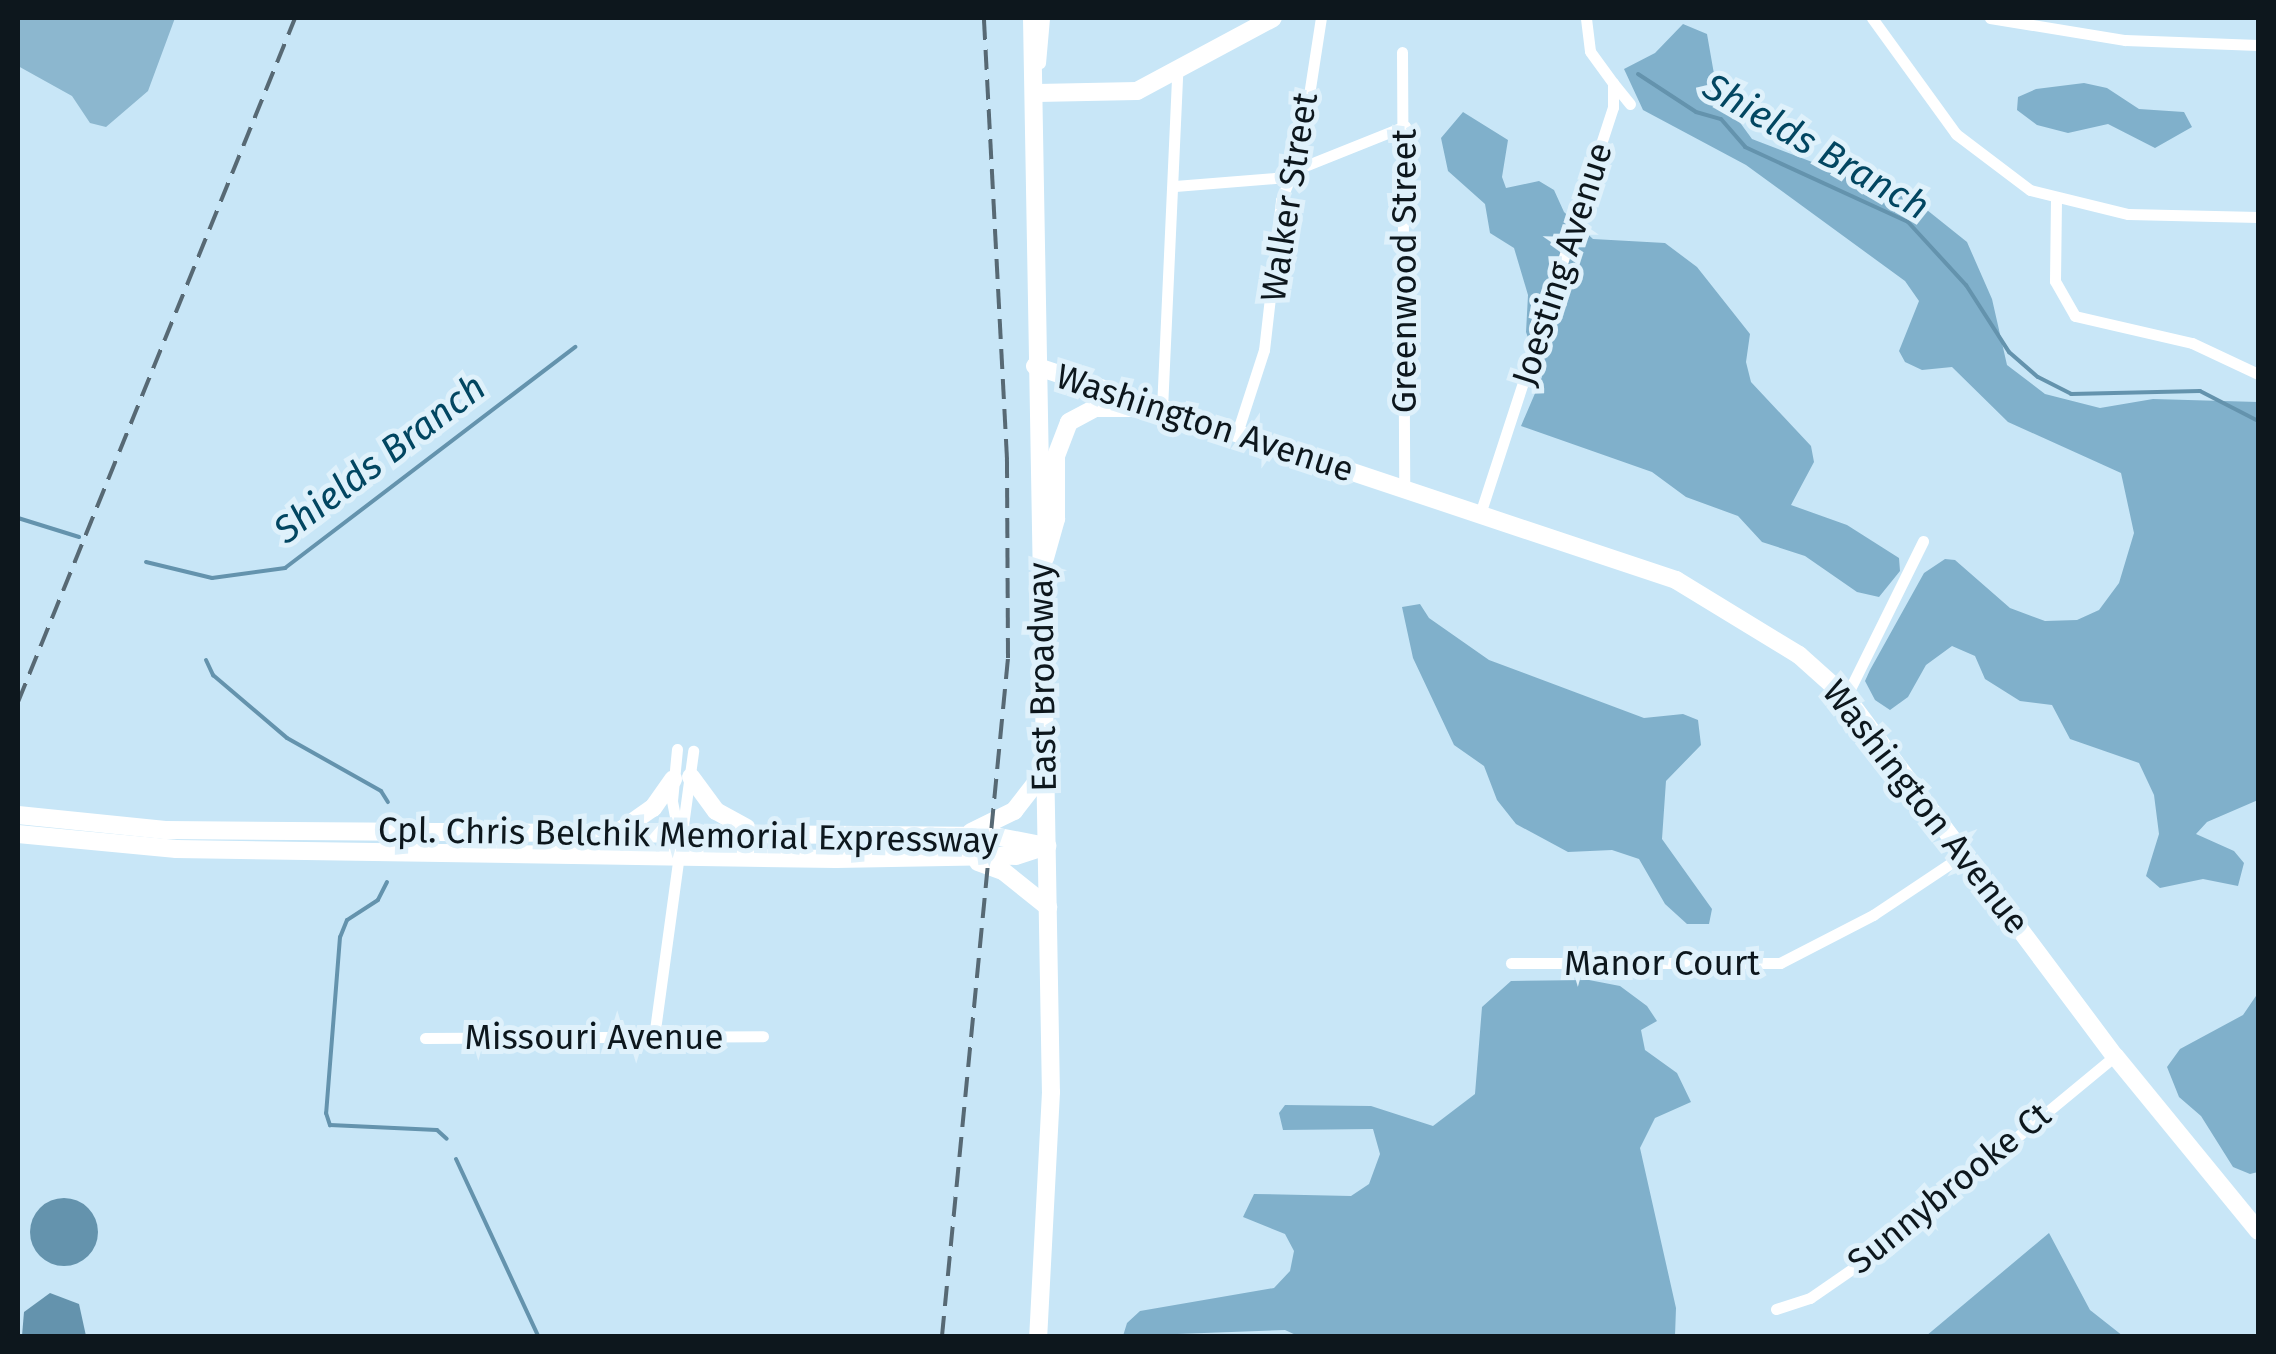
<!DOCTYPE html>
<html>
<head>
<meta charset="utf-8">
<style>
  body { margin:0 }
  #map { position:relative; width:2276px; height:1354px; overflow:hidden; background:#c8e6f7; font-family:"Fira Sans",sans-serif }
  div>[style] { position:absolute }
  .green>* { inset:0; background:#8cb7cf }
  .forest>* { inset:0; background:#80b0cb }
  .water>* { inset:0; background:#6493ad }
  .round { border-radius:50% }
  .stream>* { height:4px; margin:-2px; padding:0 2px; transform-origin:2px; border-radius:2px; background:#6493ad }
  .street>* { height:11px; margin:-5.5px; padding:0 5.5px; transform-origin:5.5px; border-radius:5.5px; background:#fff }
  .secondary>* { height:18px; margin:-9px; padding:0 9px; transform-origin:9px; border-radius:9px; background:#fff }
  .rail>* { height:4px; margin-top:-2px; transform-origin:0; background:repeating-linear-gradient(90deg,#576974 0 20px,transparent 0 30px) }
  span { translate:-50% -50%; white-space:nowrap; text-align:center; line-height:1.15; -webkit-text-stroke:10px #dff1fb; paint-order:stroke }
  .street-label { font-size:35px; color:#0d171d }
  .water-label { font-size:38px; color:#024661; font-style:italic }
  .frame { position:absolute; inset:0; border:20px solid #0d171d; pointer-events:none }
</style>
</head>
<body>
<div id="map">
  <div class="green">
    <i style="clip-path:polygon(18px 18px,175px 18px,148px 91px,106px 127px,90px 123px,72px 96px,18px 66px)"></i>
  </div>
  <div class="forest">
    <i style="clip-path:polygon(1683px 24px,1707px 34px,1717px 91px,1752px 139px,1917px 202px,1967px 242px,1992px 299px,2007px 365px,2045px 394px,2100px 408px,2153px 399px,2258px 402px,2258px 800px,2207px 822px,2196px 834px,2234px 851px,2244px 863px,2238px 886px,2203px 879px,2160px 888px,2146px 876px,2159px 834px,2154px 795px,2139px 763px,2070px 739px,2052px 705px,2020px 701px,1985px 679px,1975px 656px,1952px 646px,1926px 665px,1908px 697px,1890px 710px,1875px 700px,1865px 681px,1870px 670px,1924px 573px,1945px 559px,1955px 560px,2010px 608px,2045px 621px,2077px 620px,2099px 610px,2119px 583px,2134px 533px,2121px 473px,2008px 422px,1952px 367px,1922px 370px,1905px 362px,1899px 351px,1919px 301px,1905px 281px,1746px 165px,1643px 110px,1624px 69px,1655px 53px)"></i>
    <i style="clip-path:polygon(2084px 83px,2107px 88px,2139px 109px,2184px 112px,2192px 127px,2155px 148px,2108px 124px,2068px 133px,2037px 125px,2017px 110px,2018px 97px,2036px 89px)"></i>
    <i style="clip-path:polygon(1463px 112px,1508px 140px,1502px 177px,1506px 188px,1539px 181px,1554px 190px,1564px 212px,1593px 239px,1665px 243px,1697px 267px,1750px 334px,1746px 362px,1751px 382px,1811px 446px,1814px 462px,1791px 505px,1847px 525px,1899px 558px,1900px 571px,1879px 597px,1857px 592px,1805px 556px,1762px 542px,1738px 516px,1686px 497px,1652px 472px,1521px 426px,1542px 377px,1526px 332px,1528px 295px,1514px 248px,1490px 233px,1485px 204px,1448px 171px,1441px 138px)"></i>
    <i style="clip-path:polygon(1420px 604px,1429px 618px,1489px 660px,1644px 718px,1683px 714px,1698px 720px,1701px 745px,1666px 781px,1662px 839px,1712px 909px,1709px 924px,1687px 924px,1665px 904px,1639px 859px,1612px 850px,1568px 852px,1516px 824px,1497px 800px,1484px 766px,1454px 745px,1413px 658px,1402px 607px)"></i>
    <i style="clip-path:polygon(1589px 980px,1620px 986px,1647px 1006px,1657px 1021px,1641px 1030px,1645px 1050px,1677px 1073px,1691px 1102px,1655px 1118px,1640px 1148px,1676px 1308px,1675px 1336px,1298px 1336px,1285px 1330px,1123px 1336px,1127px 1323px,1140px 1311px,1274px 1288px,1290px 1271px,1294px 1251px,1285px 1234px,1243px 1217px,1254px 1194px,1351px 1196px,1369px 1184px,1380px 1154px,1373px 1129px,1283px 1130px,1279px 1113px,1285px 1105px,1371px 1106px,1433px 1126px,1475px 1094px,1482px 1007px,1511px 981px)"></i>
    <i style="clip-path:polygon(2258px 993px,2258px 1172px,2250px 1174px,2233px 1167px,2201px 1116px,2179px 1097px,2167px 1067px,2180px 1049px,2243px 1015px)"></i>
    <i style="clip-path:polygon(2049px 1233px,2090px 1310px,2123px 1336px,1926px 1336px)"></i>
  </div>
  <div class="water">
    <i class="round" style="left:30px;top:1198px;width:68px;height:68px"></i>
    <i style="clip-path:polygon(50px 1293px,79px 1304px,86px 1336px,22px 1336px,24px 1312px)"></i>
  </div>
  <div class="stream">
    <i style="left:1638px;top:74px;width:69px;rotate:33.2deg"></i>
    <i style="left:1696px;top:112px;width:26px;rotate:16deg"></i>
    <i style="left:1721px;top:119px;width:37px;rotate:49deg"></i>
    <i style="left:1745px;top:147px;width:179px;rotate:24.7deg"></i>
    <i style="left:1908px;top:222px;width:86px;rotate:47.4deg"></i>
    <i style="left:1966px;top:285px;width:80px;rotate:57.3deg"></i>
    <i style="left:2009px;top:352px;width:38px;rotate:41deg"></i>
    <i style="left:2038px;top:377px;width:37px;rotate:27deg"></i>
    <i style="left:2071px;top:394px;width:129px;rotate:-1.3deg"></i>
    <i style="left:2200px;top:391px;width:65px;rotate:27.3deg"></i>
    <i style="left:18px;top:518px;width:64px;rotate:17.3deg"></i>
    <i style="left:146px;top:562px;width:68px;rotate:13.6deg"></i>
    <i style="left:212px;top:578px;width:74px;rotate:-7.8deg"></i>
    <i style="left:285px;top:568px;width:365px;rotate:-37.3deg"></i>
    <i style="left:206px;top:660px;width:17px;rotate:65deg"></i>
    <i style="left:213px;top:675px;width:97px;rotate:40.4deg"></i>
    <i style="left:287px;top:738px;width:108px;rotate:29.4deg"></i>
    <i style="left:381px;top:791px;width:13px;rotate:58deg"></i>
    <i style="left:387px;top:882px;width:20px;rotate:117deg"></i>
    <i style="left:378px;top:900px;width:37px;rotate:147deg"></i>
    <i style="left:347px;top:920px;width:18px;rotate:112deg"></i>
    <i style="left:340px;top:937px;width:177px;rotate:94.5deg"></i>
    <i style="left:326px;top:1113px;width:13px;rotate:72deg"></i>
    <i style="left:330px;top:1125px;width:107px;rotate:2.7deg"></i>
    <i style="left:437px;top:1130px;width:13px;rotate:42deg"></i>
    <i style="left:456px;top:1159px;width:195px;rotate:65.1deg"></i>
  </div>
  <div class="street">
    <i style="left:1872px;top:18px;width:143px;rotate:54.1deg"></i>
    <i style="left:1956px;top:134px;width:93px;rotate:37.1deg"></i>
    <i style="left:2030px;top:190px;width:101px;rotate:13.8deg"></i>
    <i style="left:2128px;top:214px;width:130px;rotate:1.3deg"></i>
    <i style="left:1990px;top:18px;width:137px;rotate:9.3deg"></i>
    <i style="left:2125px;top:40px;width:133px;rotate:2.2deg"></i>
    <i style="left:1402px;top:52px;width:437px;rotate:89.7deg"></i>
    <i style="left:1040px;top:63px;width:45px;rotate:-84.9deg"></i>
    <i style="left:1613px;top:83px;width:27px;rotate:51deg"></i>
    <i style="left:1175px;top:186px;width:100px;rotate:-4.6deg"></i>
    <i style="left:1275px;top:178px;width:140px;rotate:-21.8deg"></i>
    <i style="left:2056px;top:199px;width:82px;rotate:90.7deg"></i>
    <i style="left:2055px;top:281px;width:40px;rotate:60.3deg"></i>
    <i style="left:2075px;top:316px;width:120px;rotate:13deg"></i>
    <i style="left:2192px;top:343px;width:73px;rotate:25.2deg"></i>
    <i style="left:1162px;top:409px;width:336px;rotate:-87.4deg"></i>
    <i style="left:1237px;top:433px;width:87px;rotate:-72deg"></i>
    <i style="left:1264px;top:350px;width:151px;rotate:-83.5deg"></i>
    <i style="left:1281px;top:200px;width:51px;rotate:-68deg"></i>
    <i style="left:1300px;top:153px;width:137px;rotate:-81.2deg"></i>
    <i style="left:1480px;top:514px;width:428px;rotate:-71.9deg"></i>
    <i style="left:1613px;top:107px;width:24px;rotate:-90deg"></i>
    <i style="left:1613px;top:83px;width:39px;rotate:-126deg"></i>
    <i style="left:1590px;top:51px;width:33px;rotate:-97deg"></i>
    <i style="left:1846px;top:697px;width:174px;rotate:-63.7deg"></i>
    <i style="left:677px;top:749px;width:52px;rotate:95.5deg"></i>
    <i style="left:672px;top:801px;width:32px;rotate:79deg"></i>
    <i style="left:1511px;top:963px;width:269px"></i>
    <i style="left:1780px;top:963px;width:105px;rotate:-27.3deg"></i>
    <i style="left:1873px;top:915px;width:108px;rotate:-33.7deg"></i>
    <i style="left:654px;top:1037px;width:289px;rotate:-82.2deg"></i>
    <i style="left:425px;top:1038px;width:338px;rotate:-0.3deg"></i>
    <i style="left:1776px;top:1309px;width:36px;rotate:-18deg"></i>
    <i style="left:1810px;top:1298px;width:90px;rotate:-34.6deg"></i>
    <i style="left:1884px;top:1247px;width:300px;rotate:-39.6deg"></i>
  </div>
  <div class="secondary">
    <i style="left:1032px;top:18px;width:1074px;rotate:88.99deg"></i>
    <i style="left:1051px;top:1092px;width:244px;rotate:93deg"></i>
    <i style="left:1037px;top:93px;width:100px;rotate:-1.1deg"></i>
    <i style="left:1137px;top:91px;width:154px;rotate:-28.2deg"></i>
    <i style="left:1035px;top:366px;width:676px;rotate:18.46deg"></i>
    <i style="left:1676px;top:580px;width:144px;rotate:31.4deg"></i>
    <i style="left:1799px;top:655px;width:63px;rotate:41.8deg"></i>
    <i style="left:1846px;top:697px;width:449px;rotate:53.2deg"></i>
    <i style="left:2115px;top:1056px;width:226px;rotate:50.7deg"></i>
    <i style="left:1045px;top:558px;width:41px;rotate:-74.2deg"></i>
    <i style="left:1056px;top:519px;width:63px;rotate:-90deg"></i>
    <i style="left:1056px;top:456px;width:36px;rotate:-69deg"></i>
    <i style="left:1069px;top:422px;width:30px;rotate:-28deg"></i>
    <i style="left:1095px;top:408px;width:43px"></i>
    <i style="left:691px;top:777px;width:42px;rotate:53.7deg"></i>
    <i style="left:716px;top:811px;width:35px;rotate:29deg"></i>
    <i style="left:18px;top:815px;width:148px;rotate:5.8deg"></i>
    <i style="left:165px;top:830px;width:829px;rotate:0.41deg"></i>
    <i style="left:994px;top:836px;width:53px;rotate:10.9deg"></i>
    <i style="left:621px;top:830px;width:39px;rotate:-35deg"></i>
    <i style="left:653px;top:808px;width:35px;rotate:-55deg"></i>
    <i style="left:971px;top:832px;width:48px;rotate:-26deg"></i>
    <i style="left:1014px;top:811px;width:51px;rotate:-52.2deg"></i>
    <i style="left:18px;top:834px;width:159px;rotate:5.4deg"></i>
    <i style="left:176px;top:849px;width:660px;rotate:0.87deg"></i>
    <i style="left:836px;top:859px;width:180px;rotate:-1deg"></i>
    <i style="left:1016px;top:856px;width:33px;rotate:-18deg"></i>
    <i style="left:978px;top:862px;width:27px;rotate:20deg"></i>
    <i style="left:1003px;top:871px;width:58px;rotate:38.7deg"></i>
  </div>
  <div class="rail">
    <i style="left:18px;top:702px;width:738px;rotate:-67.95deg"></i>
    <i style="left:942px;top:1336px;width:681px;rotate:-84.44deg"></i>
    <i style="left:1008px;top:658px;width:199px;rotate:-90.3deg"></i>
    <i style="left:1007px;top:459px;width:442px;rotate:-93deg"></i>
  </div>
  <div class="street-label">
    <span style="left:1289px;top:197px;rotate:-81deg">Walker Street</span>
    <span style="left:1562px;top:264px;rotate:-72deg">Joesting Avenue</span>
    <span style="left:1404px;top:271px;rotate:-90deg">Greenwood Street</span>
    <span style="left:1205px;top:423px;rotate:18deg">Washington Avenue</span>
    <span style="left:1042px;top:677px;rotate:-91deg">East Broadway</span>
    <span style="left:1926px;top:807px;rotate:52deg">Washington Avenue</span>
    <span style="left:688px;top:835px;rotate:1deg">Cpl. Chris Belchik Memorial Expressway</span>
    <span style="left:1662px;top:963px">Manor Court</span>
    <span style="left:594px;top:1037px">Missouri Avenue</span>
    <span style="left:1949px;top:1188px;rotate:-39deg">Sunnybrooke Ct</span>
  </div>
  <div class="water-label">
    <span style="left:1816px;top:147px;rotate:30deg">Shields Branch</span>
    <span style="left:380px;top:459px;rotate:-37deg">Shields Branch</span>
  </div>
  <div class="frame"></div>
</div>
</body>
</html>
